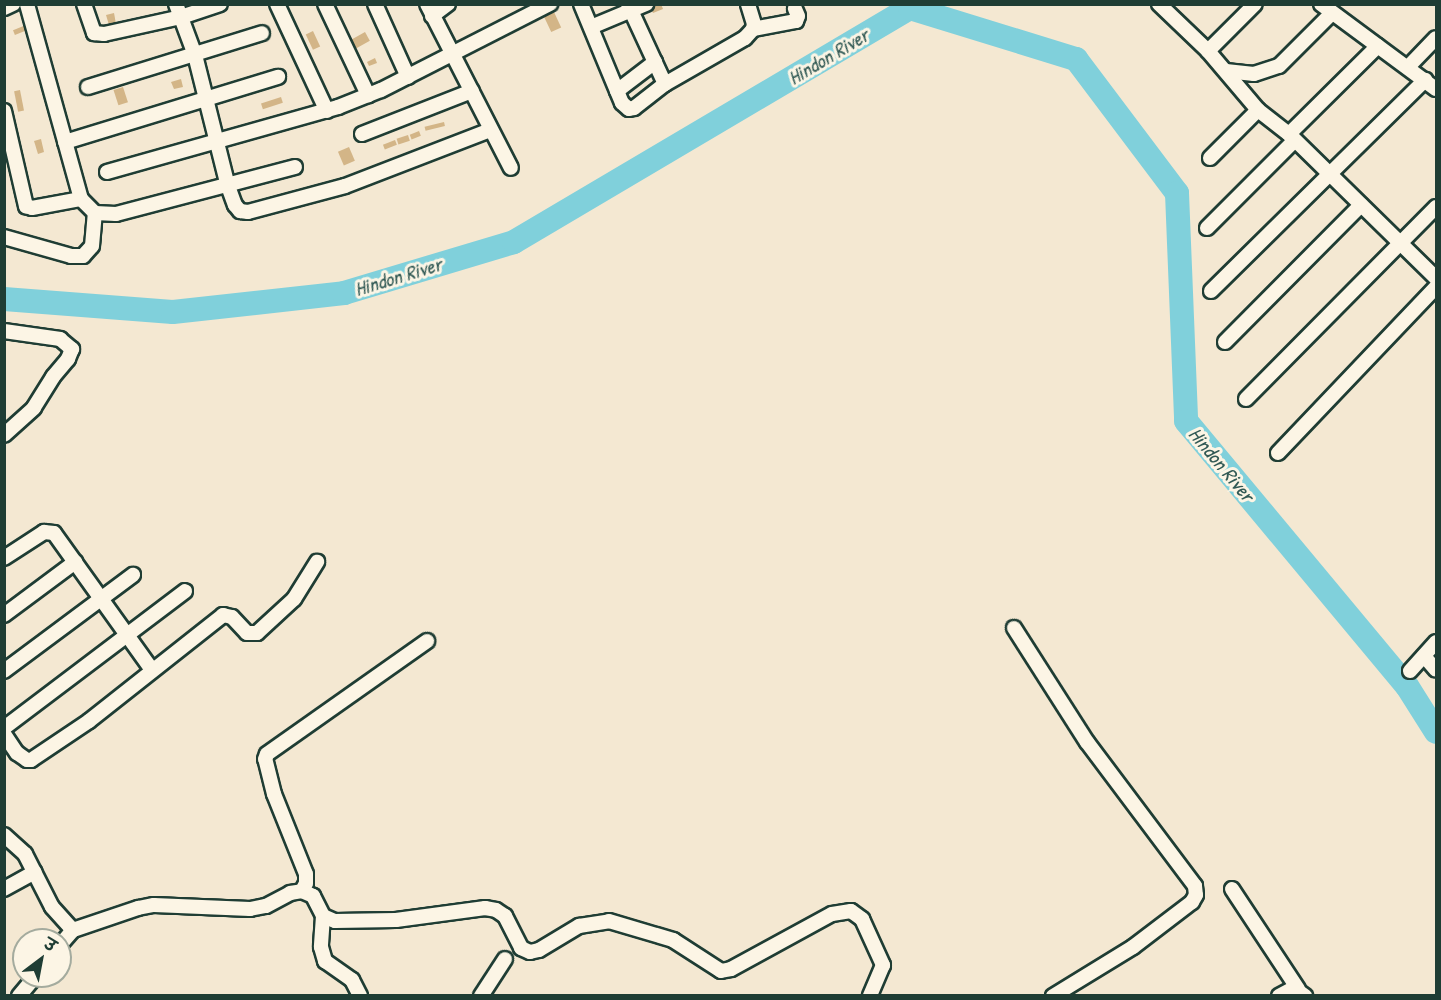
<!DOCTYPE html>
<html>
<head>
<meta charset="utf-8">
<style>
  body { margin:0 }
  #map { position:relative; width:1441px; height:1000px; overflow:hidden; background:#f4e8d2; font-family:"Patrick Hand","Playpen Sans Deva",sans-serif }
  div>[style] { position:absolute }
  .river>* { height:24px; margin:-12px; padding:0 12px; transform-origin:12px; border-radius:12px; background:#80d0db }
  .building>* { inset:0; background:#d3b587; transform-origin:0 0 }
  .roads { filter:drop-shadow(2px 0 #1f3d34) drop-shadow(-2px 0 #1f3d34) drop-shadow(0 2px #1f3d34) drop-shadow(0 -2px #1f3d34) }
  .minor>* { height:14px; margin:-7px; padding:0 7px; transform-origin:7px; border-radius:7px; background:#fcf5e5 }
  span { translate:-50% -50%; white-space:nowrap; text-align:center; line-height:1.15; -webkit-text-stroke:6px #fcf5e5; paint-order:stroke }
  .water-label { font-size:20px; color:#325a55; font-style:italic }
  .frame { position:absolute; inset:0; border:6px solid #1f3d34; pointer-events:none }
  .north { position:absolute; left:12px; top:928px; width:60px; height:60px; box-sizing:border-box; background:#fcf5e5; border:2px solid #a4ab9e; border-radius:50%; rotate:32deg; font-size:16px; font-weight:700; line-height:24px; text-align:center; color:#1f3d34 }
  .north::after { content:''; display:block; margin:auto; width:21px; height:27px; background:#1f3d34; clip-path:polygon(50% 0,100% 100%,50% 72%,0 100%) }
</style>
</head>
<body>
<div id="map">
  <div class="river">
    <i style="left:4px;top:299px;width:169px;rotate:4.4deg"></i>
    <i style="left:173px;top:312px;width:172px;rotate:-6.3deg"></i>
    <i style="left:344px;top:293px;width:177px;rotate:-16.7deg"></i>
    <i style="left:514px;top:242px;width:460px;rotate:-30.6deg"></i>
    <i style="left:910px;top:8px;width:174px;rotate:17.1deg"></i>
    <i style="left:1076px;top:59px;width:168px;rotate:53deg"></i>
    <i style="left:1177px;top:193px;width:228px;rotate:87.7deg"></i>
    <i style="left:1186px;top:421px;width:345px;rotate:50.2deg"></i>
    <i style="left:1407px;top:686px;width:54px;rotate:57.8deg"></i>
  </div>
  <div class="building">
    <i style="clip-path:polygon(654px 4px,661px 4px,663px 9px,653px 13px,650px 6px)"></i>
    <i style="left:554px;top:12px;width:17px;height:11px;rotate:65deg"></i>
    <i style="clip-path:polygon(114px 13px,116px 24px,109px 25px,106px 15px)"></i>
    <i style="left:26px;top:25px;width:5px;height:14px;rotate:68deg"></i>
    <i style="left:313px;top:31px;width:17px;height:8px;rotate:65deg"></i>
    <i style="left:365px;top:32px;width:10px;height:24px;rotate:61deg"></i>
    <i style="clip-path:polygon(375px 58px,377px 63px,369px 66px,367px 62px)"></i>
    <i style="clip-path:polygon(181px 79px,183px 87px,174px 89px,171px 82px)"></i>
    <i style="left:123px;top:87px;width:16px;height:10px;rotate:72deg"></i>
    <i style="left:20px;top:90px;width:21px;height:6px;rotate:79deg"></i>
    <i style="left:281px;top:97px;width:6px;height:21px;rotate:72deg"></i>
    <i style="left:444px;top:122px;width:4px;height:20px;rotate:76deg"></i>
    <i style="left:419px;top:131px;width:5px;height:10px;rotate:68deg"></i>
    <i style="left:408px;top:135px;width:6px;height:12px;rotate:72deg"></i>
    <i style="clip-path:polygon(41px 139px,44px 152px,38px 154px,34px 141px)"></i>
    <i style="left:395px;top:140px;width:5px;height:13px;rotate:68deg"></i>
    <i style="left:349px;top:147px;width:15px;height:12px;rotate:67deg"></i>
  </div>
  <div class="roads">
    <div class="minor">
      <i style="left:84px;top:4px;width:31px;rotate:71deg"></i>
      <i style="left:94px;top:33px;width:10px;rotate:6deg"></i>
      <i style="left:104px;top:34px;width:79px;rotate:-12.4deg"></i>
      <i style="left:181px;top:17px;width:41px;rotate:-18.4deg"></i>
      <i style="left:176px;top:4px;width:54px;rotate:69.6deg"></i>
      <i style="left:195px;top:55px;width:135px;rotate:75.9deg"></i>
      <i style="left:228px;top:186px;width:20px;rotate:70deg"></i>
      <i style="left:235px;top:205px;width:8px;rotate:50deg"></i>
      <i style="left:240px;top:211px;width:8px;rotate:7deg"></i>
      <i style="left:248px;top:212px;width:100px;rotate:-15deg"></i>
      <i style="left:345px;top:186px;width:155px;rotate:-21.1deg"></i>
      <i style="left:277px;top:4px;width:118px;rotate:65deg"></i>
      <i style="left:325px;top:4px;width:101px;rotate:64.7deg"></i>
      <i style="left:375px;top:4px;width:80px;rotate:65.7deg"></i>
      <i style="left:427px;top:4px;width:184px;rotate:62.9deg"></i>
      <i style="left:581px;top:4px;width:107px;rotate:67.5deg"></i>
      <i style="left:622px;top:103px;width:9px;rotate:41deg"></i>
      <i style="left:629px;top:109px;width:5px;rotate:-11deg"></i>
      <i style="left:634px;top:108px;width:39px;rotate:-38deg"></i>
      <i style="left:665px;top:84px;width:92px;rotate:-29.9deg"></i>
      <i style="left:745px;top:38px;width:12px;rotate:-48deg"></i>
      <i style="left:753px;top:29px;width:5px;rotate:-79deg"></i>
      <i style="left:754px;top:24px;width:21px;rotate:-107deg"></i>
      <i style="left:628px;top:4px;width:88px;rotate:65.2deg"></i>
      <i style="left:1159px;top:4px;width:68px;rotate:43.8deg"></i>
      <i style="left:1208px;top:51px;width:77px;rotate:49.7deg"></i>
      <i style="left:1258px;top:110px;width:39px;rotate:38deg"></i>
      <i style="left:1289px;top:134px;width:206px;rotate:44.4deg"></i>
      <i style="left:1321px;top:4px;width:143px;rotate:36.5deg"></i>
      <i style="left:4px;top:8px;width:10px;rotate:-24deg"></i>
      <i style="left:432px;top:16px;width:20px;rotate:-37deg"></i>
      <i style="left:591px;top:27px;width:60px;rotate:-22.7deg"></i>
      <i style="left:753px;top:29px;width:44px;rotate:-10.5deg"></i>
      <i style="left:796px;top:21px;width:5px;rotate:-68deg"></i>
      <i style="left:798px;top:16px;width:8px;rotate:-113deg"></i>
      <i style="left:1208px;top:51px;width:66px;rotate:-45deg"></i>
      <i style="left:1408px;top:67px;width:40px;rotate:-46deg"></i>
      <i style="left:1226px;top:71px;width:28px;rotate:6deg"></i>
      <i style="left:1254px;top:74px;width:26px;rotate:-18deg"></i>
      <i style="left:1279px;top:66px;width:75px;rotate:-45deg"></i>
      <i style="left:88px;top:87px;width:182px;rotate:-17.2deg"></i>
      <i style="left:617px;top:91px;width:48px;rotate:-37.3deg"></i>
      <i style="left:4px;top:111px;width:98px;rotate:77deg"></i>
      <i style="left:26px;top:206px;width:6px;rotate:18deg"></i>
      <i style="left:32px;top:208px;width:50px;rotate:-10.4deg"></i>
      <i style="left:81px;top:199px;width:202px;rotate:-105.5deg"></i>
      <i style="left:362px;top:134px;width:118px;rotate:-21.4deg"></i>
      <i style="left:1289px;top:134px;width:125px;rotate:-44.7deg"></i>
      <i style="left:65px;top:142px;width:223px;rotate:-17deg"></i>
      <i style="left:1210px;top:158px;width:68px;rotate:-45deg"></i>
      <i style="left:107px;top:172px;width:240px;rotate:-15.7deg"></i>
      <i style="left:338px;top:107px;width:46px;rotate:-21.6deg"></i>
      <i style="left:381px;top:90px;width:190px;rotate:-27deg"></i>
      <i style="left:81px;top:199px;width:20px;rotate:45deg"></i>
      <i style="left:95px;top:213px;width:21px;rotate:3deg"></i>
      <i style="left:116px;top:214px;width:185px;rotate:-14.7deg"></i>
      <i style="left:1207px;top:228px;width:123px;rotate:-45deg"></i>
      <i style="left:4px;top:237px;width:70px;rotate:15.8deg"></i>
      <i style="left:71px;top:256px;width:12px"></i>
      <i style="left:83px;top:256px;width:13px;rotate:-48deg"></i>
      <i style="left:92px;top:246px;width:33px;rotate:-85deg"></i>
      <i style="left:1211px;top:291px;width:301px;rotate:-44.6deg"></i>
      <i style="left:4px;top:331px;width:57px;rotate:8.1deg"></i>
      <i style="left:60px;top:339px;width:16px;rotate:40deg"></i>
      <i style="left:72px;top:349px;width:11px;rotate:112deg"></i>
      <i style="left:68px;top:359px;width:23px;rotate:130deg"></i>
      <i style="left:53px;top:377px;width:36px;rotate:122deg"></i>
      <i style="left:34px;top:408px;width:40px;rotate:138deg"></i>
      <i style="left:1225px;top:342px;width:193px;rotate:-45.2deg"></i>
      <i style="left:1246px;top:399px;width:270px;rotate:-45.3deg"></i>
      <i style="left:1278px;top:453px;width:229px;rotate:-46.4deg"></i>
      <i style="left:4px;top:558px;width:48px;rotate:-33deg"></i>
      <i style="left:44px;top:532px;width:10px;rotate:6deg"></i>
      <i style="left:54px;top:533px;width:168px;rotate:54.4deg"></i>
      <i style="left:4px;top:615px;width:89px;rotate:-36.7deg"></i>
      <i style="left:1014px;top:628px;width:135px;rotate:57.4deg"></i>
      <i style="left:1087px;top:742px;width:180px;rotate:53.1deg"></i>
      <i style="left:1195px;top:886px;width:9px;rotate:84deg"></i>
      <i style="left:1196px;top:895px;width:8px;rotate:120deg"></i>
      <i style="left:1192px;top:902px;width:74px;rotate:142.7deg"></i>
      <i style="left:1133px;top:947px;width:94px;rotate:148.5deg"></i>
      <i style="left:1424px;top:656px;width:18px;rotate:49deg"></i>
      <i style="left:4px;top:671px;width:161px;rotate:-36.7deg"></i>
      <i style="left:1410px;top:671px;width:39px;rotate:-48deg"></i>
      <i style="left:4px;top:728px;width:227px;rotate:-37.1deg"></i>
      <i style="left:4px;top:734px;width:23px;rotate:56deg"></i>
      <i style="left:17px;top:753px;width:12px;rotate:35deg"></i>
      <i style="left:27px;top:760px;width:4px"></i>
      <i style="left:31px;top:760px;width:70px;rotate:-33.9deg"></i>
      <i style="left:89px;top:721px;width:171px;rotate:-38.3deg"></i>
      <i style="left:223px;top:615px;width:9px;rotate:13deg"></i>
      <i style="left:232px;top:617px;width:22px;rotate:47deg"></i>
      <i style="left:247px;top:633px;width:10px"></i>
      <i style="left:257px;top:633px;width:50px;rotate:-42.6deg"></i>
      <i style="left:294px;top:599px;width:44px;rotate:-58.1deg"></i>
      <i style="left:4px;top:835px;width:28px;rotate:42deg"></i>
      <i style="left:25px;top:854px;width:59px;rotate:63deg"></i>
      <i style="left:52px;top:907px;width:31px;rotate:48deg"></i>
      <i style="left:4px;top:889px;width:35px;rotate:-29deg"></i>
      <i style="left:1232px;top:889px;width:120px;rotate:56.6deg"></i>
      <i style="left:302px;top:891px;width:9px;rotate:-63deg"></i>
      <i style="left:306px;top:883px;width:9px;rotate:-90deg"></i>
      <i style="left:306px;top:874px;width:86px;rotate:-111.8deg"></i>
      <i style="left:274px;top:794px;width:36px;rotate:-104deg"></i>
      <i style="left:265px;top:759px;width:5px;rotate:-68deg"></i>
      <i style="left:267px;top:754px;width:196px;rotate:-35.2deg"></i>
      <i style="left:323px;top:916px;width:31px;rotate:94deg"></i>
      <i style="left:321px;top:947px;width:15px;rotate:74deg"></i>
      <i style="left:325px;top:961px;width:33px;rotate:35deg"></i>
      <i style="left:352px;top:980px;width:18px;rotate:63deg"></i>
      <i style="left:60px;top:945px;width:20px;rotate:-49deg"></i>
      <i style="left:73px;top:930px;width:69px;rotate:-18.7deg"></i>
      <i style="left:138px;top:908px;width:16px;rotate:-11deg"></i>
      <i style="left:154px;top:905px;width:96px;rotate:2.4deg"></i>
      <i style="left:250px;top:909px;width:16px;rotate:-11deg"></i>
      <i style="left:266px;top:906px;width:27px;rotate:-28deg"></i>
      <i style="left:290px;top:893px;width:12px;rotate:-9deg"></i>
      <i style="left:302px;top:891px;width:12px;rotate:24deg"></i>
      <i style="left:313px;top:896px;width:22px;rotate:63deg"></i>
      <i style="left:323px;top:916px;width:13px;rotate:23deg"></i>
      <i style="left:335px;top:921px;width:61px;rotate:-0.9deg"></i>
      <i style="left:396px;top:920px;width:90px;rotate:-7.7deg"></i>
      <i style="left:485px;top:908px;width:11px;rotate:10deg"></i>
      <i style="left:496px;top:910px;width:11px;rotate:34deg"></i>
      <i style="left:505px;top:916px;width:36px;rotate:63deg"></i>
      <i style="left:521px;top:948px;width:10px;rotate:24deg"></i>
      <i style="left:530px;top:952px;width:9px;rotate:-13deg"></i>
      <i style="left:539px;top:950px;width:47px;rotate:-31deg"></i>
      <i style="left:579px;top:926px;width:30px;rotate:-9deg"></i>
      <i style="left:609px;top:921px;width:67px;rotate:16.5deg"></i>
      <i style="left:673px;top:940px;width:57px;rotate:32.9deg"></i>
      <i style="left:721px;top:971px;width:10px;rotate:-11deg"></i>
      <i style="left:731px;top:969px;width:115px;rotate:-28.6deg"></i>
      <i style="left:832px;top:914px;width:19px;rotate:-9deg"></i>
      <i style="left:851px;top:911px;width:14px;rotate:36deg"></i>
      <i style="left:862px;top:919px;width:51px;rotate:65.5deg"></i>
      <i style="left:883px;top:965px;width:34px;rotate:113deg"></i>
      <i style="left:19px;top:996px;width:26px;rotate:-50deg"></i>
      <i style="left:481px;top:996px;width:44px;rotate:-57deg"></i>
      <i style="left:1279px;top:996px;width:17px;rotate:-28deg"></i>
      <i style="left:1294px;top:988px;width:14px;rotate:36deg"></i>
    </div>
  </div>
  <div class="water-label">
    <span style="left:828px;top:56px;rotate:-31deg">Hindon River</span>
    <span style="left:398px;top:276px;rotate:-17deg">Hindon River</span>
    <span style="left:1222px;top:464px;rotate:50deg">Hindon River</span>
  </div>
  <div class="frame"></div>
  <div class="north">उ</div>
</div>
</body>
</html>
